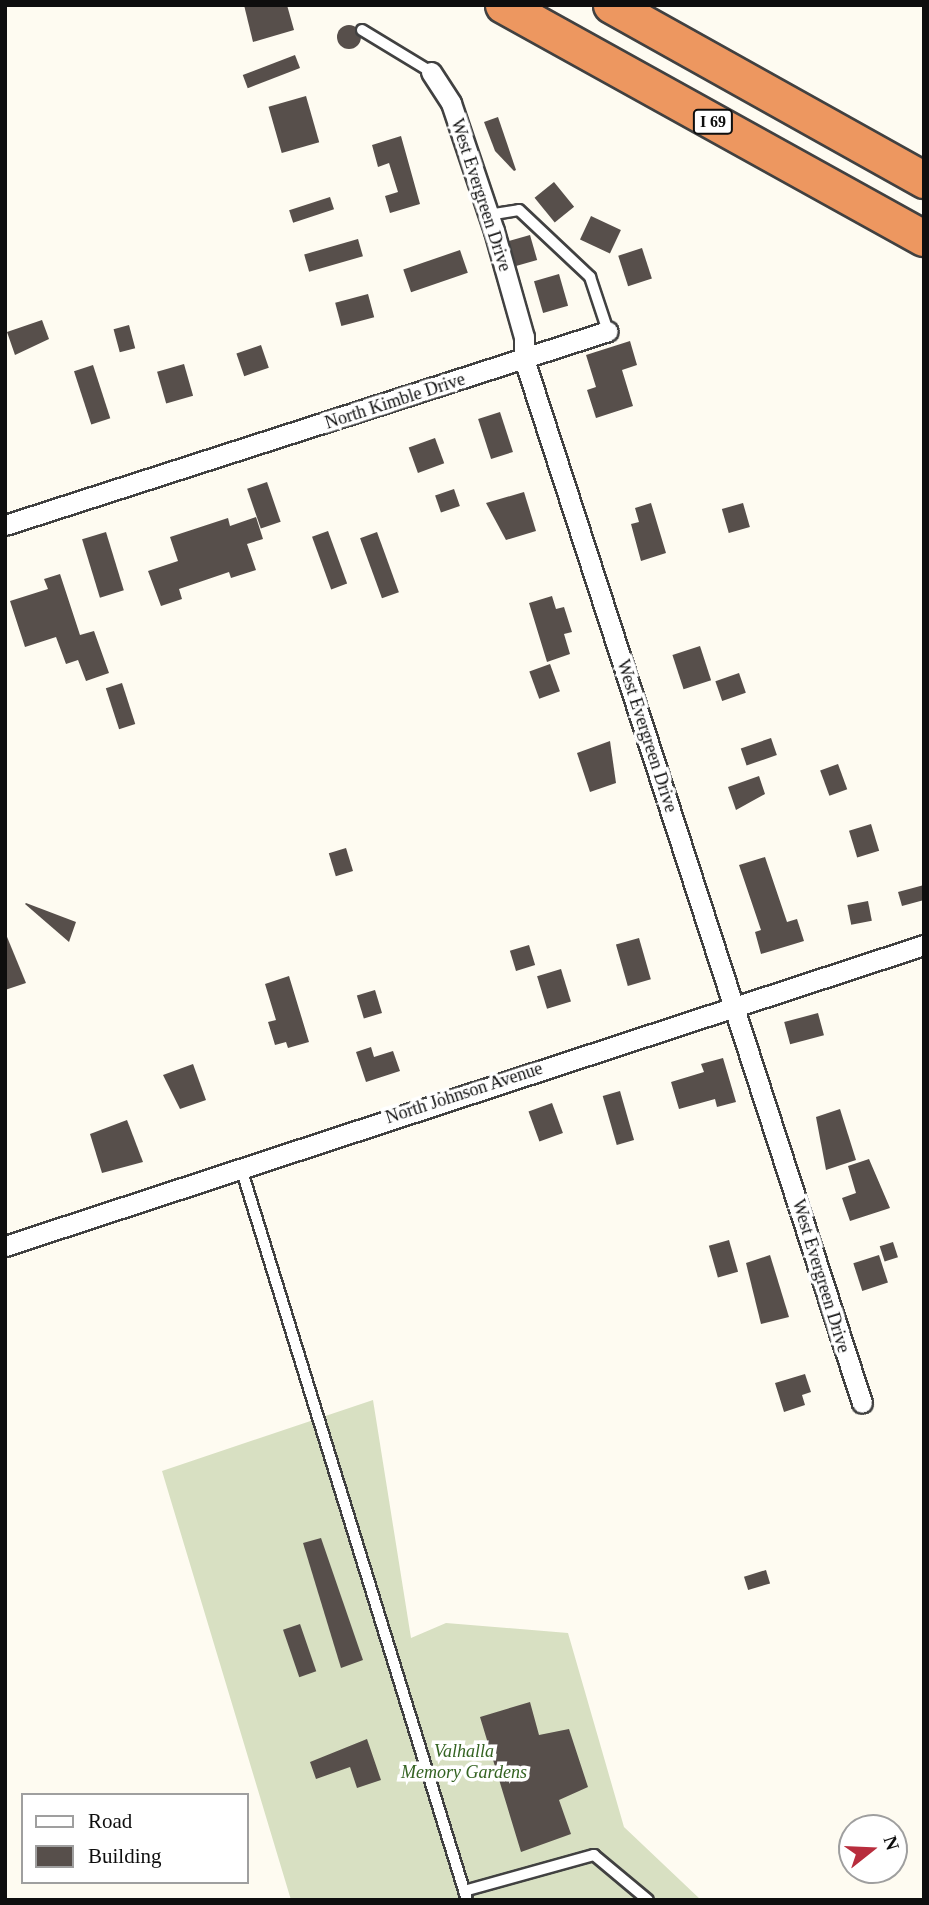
<!DOCTYPE html>
<html>
<head>
<meta charset="utf-8">
<style>
  body { margin:0 }
  #map { position:relative; width:929px; height:1905px; overflow:hidden; background:#fefbf1; font-family:"Times New Roman",serif }
  div>[style] { position:absolute }
  .cemetery>* { inset:0; background:#d8e0c2 }
  .building>* { inset:0; background:#574f4b; transform-origin:0 0 }
  .round { border-radius:50% }
  .roads { filter:drop-shadow(2px 0 #414141) drop-shadow(-2px 0 #414141) drop-shadow(0 2px #414141) drop-shadow(0 -2px #414141) }
  .service>* { height:10px; margin:-5px; padding:0 5px; transform-origin:5px; border-radius:5px; background:#fff }
  .minor>* { height:19px; margin:-9.5px; padding:0 9.5px; transform-origin:9.5px; border-radius:9.5px; background:#fff }
  .motorway>* { height:35px; margin:-17.5px; padding:0 17.5px; transform-origin:17.5px; border-radius:17.5px; background:#ed9760 }
  span { translate:-50% -50%; white-space:nowrap; text-align:center; line-height:1.15; -webkit-text-stroke:7px #fff; paint-order:stroke }
  .shield-label span { padding:2px 5px; background:#fff; border:2px solid; border-radius:5px; -webkit-text-stroke-width:0 }
  .shield-label { font-size:16px; color:#0e0e0e; font-weight:700 }
  .street-label { font-size:18px; color:#0e0e0e }
  .park-label { font-size:18px; color:#346322; font-style:italic }
  .frame { position:absolute; inset:0; border:7px solid #0e0e0e; pointer-events:none }
  .legend { position:absolute; left:21px; top:1793px; width:228px; height:91px; box-sizing:border-box; background:#fff; border:2px solid #9f9f9f; margin:0; padding:9px 12px; list-style:none; font-size:21px; color:#0e0e0e }
  .legend li { display:flex; align-items:center; gap:14px; height:35px }
  .legend b { width:35px; border:2px solid #9f9f9f }
  .north { position:absolute; left:838px; top:1814px; width:70px; height:70px; box-sizing:border-box; background:#fff; border:2px solid #9f9f9f; border-radius:50%; rotate:72deg; font-size:19px; font-weight:700; line-height:28px; text-align:center; color:#0e0e0e }
  .north::after { content:''; display:block; margin:auto; width:24px; height:32px; background:#b82d3d; clip-path:polygon(50% 0,100% 100%,50% 72%,0 100%) }
</style>
</head>
<body>
<div id="map">
  <div class="cemetery">
    <i style="clip-path:polygon(373px 1400px,411px 1638px,446px 1623px,568px 1633px,624px 1827px,701px 1900px,291px 1900px,162px 1471px)"></i>
  </div>
  <div class="building">
    <i style="clip-path:polygon(244px 5px,287px 5px,294px 30px,253px 42px)"></i>
    <i class="round" style="left:337px;top:25px;width:24px;height:24px"></i>
    <i style="left:295px;top:55px;width:14px;height:56px;rotate:69deg"></i>
    <i style="left:306px;top:96px;width:48px;height:39px;rotate:74deg"></i>
    <i style="clip-path:polygon(498px 117px,516px 170px,514px 171px,495px 151px,484px 122px)"></i>
    <i style="clip-path:polygon(401px 136px,420px 204px,390px 213px,385px 196px,398px 192px,389px 163px,378px 167px,372px 145px)"></i>
    <i style="left:554px;top:182px;width:32px;height:25px;rotate:51deg"></i>
    <i style="left:330px;top:197px;width:13px;height:43px;rotate:72deg"></i>
    <i style="left:591px;top:216px;width:33px;height:26px;rotate:25deg"></i>
    <i style="left:530px;top:235px;width:26px;height:22px;rotate:74deg"></i>
    <i style="left:358px;top:239px;width:18px;height:56px;rotate:74deg"></i>
    <i style="left:642px;top:248px;width:32px;height:25px;rotate:72deg"></i>
    <i style="left:460px;top:250px;width:24px;height:60px;rotate:71deg"></i>
    <i style="left:559px;top:274px;width:33px;height:26px;rotate:74deg"></i>
    <i style="left:368px;top:294px;width:24px;height:34px;rotate:75deg"></i>
    <i style="clip-path:polygon(42px 320px,49px 339px,15px 355px,7px 332px)"></i>
    <i style="left:129px;top:325px;width:24px;height:16px;rotate:75deg"></i>
    <i style="clip-path:polygon(630px 341px,637px 365px,622px 370px,633px 406px,596px 418px,587px 390px,596px 387px,586px 355px)"></i>
    <i style="left:261px;top:345px;width:24px;height:26px;rotate:71deg"></i>
    <i style="left:184px;top:364px;width:33px;height:28px;rotate:74deg"></i>
    <i style="left:93px;top:365px;width:56px;height:20px;rotate:72deg"></i>
    <i style="left:500px;top:412px;width:42px;height:23px;rotate:72deg"></i>
    <i style="left:435px;top:438px;width:27px;height:28px;rotate:70deg"></i>
    <i style="left:267px;top:482px;width:42px;height:21px;rotate:71deg"></i>
    <i style="left:454px;top:489px;width:18px;height:20px;rotate:71deg"></i>
    <i style="clip-path:polygon(524px 492px,536px 531px,506px 540px,486px 503px)"></i>
    <i style="clip-path:polygon(651px 503px,666px 553px,641px 561px,631px 524px,639px 522px,635px 508px)"></i>
    <i style="left:743px;top:503px;width:25px;height:22px;rotate:74deg"></i>
    <i style="clip-path:polygon(256px 517px,263px 539px,247px 544px,256px 570px,231px 578px,229px 572px,179px 589px,182px 599px,161px 606px,148px 571px,178px 561px,170px 537px,228px 518px,230px 526px)"></i>
    <i style="left:328px;top:531px;width:56px;height:17px;rotate:70deg"></i>
    <i style="left:106px;top:532px;width:61px;height:25px;rotate:73deg"></i>
    <i style="left:377px;top:532px;width:64px;height:18px;rotate:70deg"></i>
    <i style="clip-path:polygon(60px 574px,80px 635px,94px 631px,109px 673px,86px 681px,78px 660px,66px 664px,56px 637px,25px 647px,10px 601px,48px 589px,44px 579px)"></i>
    <i style="clip-path:polygon(552px 596px,556px 609px,564px 607px,572px 632px,564px 634px,570px 654px,547px 662px,529px 603px)"></i>
    <i style="left:700px;top:646px;width:36px;height:29px;rotate:72deg"></i>
    <i style="left:550px;top:664px;width:29px;height:22px;rotate:70deg"></i>
    <i style="left:739px;top:673px;width:21px;height:25px;rotate:71deg"></i>
    <i style="left:122px;top:683px;width:43px;height:17px;rotate:72deg"></i>
    <i style="left:771px;top:738px;width:18px;height:32px;rotate:71deg"></i>
    <i style="clip-path:polygon(610px 741px,616px 783px,590px 792px,577px 753px)"></i>
    <i style="left:838px;top:764px;width:27px;height:19px;rotate:70deg"></i>
    <i style="clip-path:polygon(759px 776px,765px 794px,736px 810px,728px 787px)"></i>
    <i style="left:871px;top:824px;width:28px;height:23px;rotate:73deg"></i>
    <i style="left:346px;top:848px;width:24px;height:18px;rotate:73deg"></i>
    <i style="clip-path:polygon(765px 857px,787px 922px,797px 919px,804px 941px,761px 954px,755px 932px,761px 930px,739px 865px)"></i>
    <i style="clip-path:polygon(924px 885px,924px 900px,902px 906px,898px 892px)"></i>
    <i style="left:868px;top:901px;width:20px;height:21px;rotate:79deg"></i>
    <i style="clip-path:polygon(26px 903px,76px 922px,69px 942px,25px 904px)"></i>
    <i style="clip-path:polygon(5px 932px,26px 983px,5px 990px)"></i>
    <i style="left:639px;top:938px;width:43px;height:24px;rotate:74deg"></i>
    <i style="left:529px;top:945px;width:21px;height:20px;rotate:73deg"></i>
    <i style="left:561px;top:969px;width:34px;height:25px;rotate:73deg"></i>
    <i style="clip-path:polygon(289px 976px,309px 1042px,288px 1048px,286px 1042px,275px 1045px,268px 1022px,276px 1020px,265px 984px)"></i>
    <i style="left:375px;top:990px;width:24px;height:19px;rotate:73deg"></i>
    <i style="left:818px;top:1013px;width:23px;height:35px;rotate:75deg"></i>
    <i style="clip-path:polygon(371px 1047px,374px 1057px,393px 1051px,400px 1071px,366px 1082px,356px 1052px)"></i>
    <i style="clip-path:polygon(723px 1058px,736px 1102px,717px 1107px,715px 1099px,679px 1109px,671px 1082px,704px 1072px,701px 1064px)"></i>
    <i style="clip-path:polygon(193px 1064px,206px 1100px,180px 1109px,163px 1075px)"></i>
    <i style="left:620px;top:1091px;width:51px;height:18px;rotate:74deg"></i>
    <i style="left:552px;top:1103px;width:32px;height:25px;rotate:70deg"></i>
    <i style="clip-path:polygon(840px 1109px,856px 1160px,826px 1170px,816px 1117px)"></i>
    <i style="clip-path:polygon(127px 1120px,143px 1162px,102px 1173px,90px 1134px)"></i>
    <i style="clip-path:polygon(869px 1159px,890px 1208px,850px 1221px,842px 1198px,856px 1193px,848px 1166px)"></i>
    <i style="left:729px;top:1240px;width:33px;height:21px;rotate:74deg"></i>
    <i style="left:893px;top:1242px;width:16px;height:14px;rotate:72deg"></i>
    <i style="clip-path:polygon(770px 1255px,789px 1317px,761px 1324px,746px 1263px)"></i>
    <i style="left:879px;top:1255px;width:29px;height:27px;rotate:72deg"></i>
    <i style="clip-path:polygon(805px 1374px,811px 1392px,802px 1395px,805px 1405px,784px 1412px,775px 1383px)"></i>
    <i style="clip-path:polygon(321px 1538px,363px 1660px,341px 1668px,303px 1543px)"></i>
    <i style="left:766px;top:1570px;width:14px;height:23px;rotate:73deg"></i>
    <i style="left:300px;top:1624px;width:50px;height:18px;rotate:71deg"></i>
    <i style="clip-path:polygon(530px 1702px,539px 1735px,569px 1729px,588px 1787px,559px 1800px,571px 1834px,521px 1852px,480px 1717px)"></i>
    <i style="clip-path:polygon(367px 1739px,381px 1780px,357px 1788px,350px 1767px,316px 1779px,310px 1762px)"></i>
  </div>
  <div class="roads">
    <div class="service">
      <i style="left:362px;top:30px;width:81px;rotate:31.3deg"></i>
      <i style="left:488px;top:215px;width:31px;rotate:-9deg"></i>
      <i style="left:519px;top:210px;width:98px;rotate:43.3deg"></i>
      <i style="left:590px;top:277px;width:57px;rotate:71.6deg"></i>
      <i style="left:241px;top:1168px;width:766px;rotate:72.84deg"></i>
      <i style="left:464px;top:1891px;width:135px;rotate:-15.5deg"></i>
      <i style="left:594px;top:1855px;width:70px;rotate:39.8deg"></i>
    </div>
    <div class="minor">
      <i style="left:431px;top:72px;width:37px;rotate:57deg"></i>
      <i style="left:451px;top:103px;width:135px;rotate:71.4deg"></i>
      <i style="left:494px;top:231px;width:110px;rotate:74.2deg"></i>
      <i style="left:524px;top:337px;width:22px;rotate:90deg"></i>
      <i style="left:524px;top:359px;width:1097px;rotate:72.06deg"></i>
      <i style="left:5px;top:525px;width:633px;rotate:-17.83deg"></i>
      <i style="left:5px;top:1246px;width:967px;rotate:-18.14deg"></i>
    </div>
    <div class="motorway">
      <i style="left:503px;top:5px;width:481px;rotate:29deg"></i>
      <i style="left:611px;top:5px;width:359px;rotate:29.2deg"></i>
    </div>
  </div>
  <div class="shield-label">
    <span style="left:713px;top:122px">I 69</span>
  </div>
  <div class="street-label">
    <span style="left:481px;top:195px;rotate:72deg">West Evergreen Drive</span>
    <span style="left:395px;top:401px;rotate:-18deg">North Kimble Drive</span>
    <span style="left:647px;top:736px;rotate:72deg">West Evergreen Drive</span>
    <span style="left:464px;top:1093px;rotate:-18deg">North Johnson Avenue</span>
    <span style="left:821px;top:1276px;rotate:73deg">West Evergreen Drive</span>
  </div>
  <div class="park-label">
    <span style="left:464px;top:1762px">Valhalla<br>Memory Gardens</span>
  </div>
  <div class="frame"></div>
  <ul class="legend">
  <li><b style="height:9px;background:#fff"></b>Road</li>
  <li><b style="height:19px;background:#574f4b"></b>Building</li>
  </ul>
  <div class="north">N</div>
</div>
</body>
</html>
